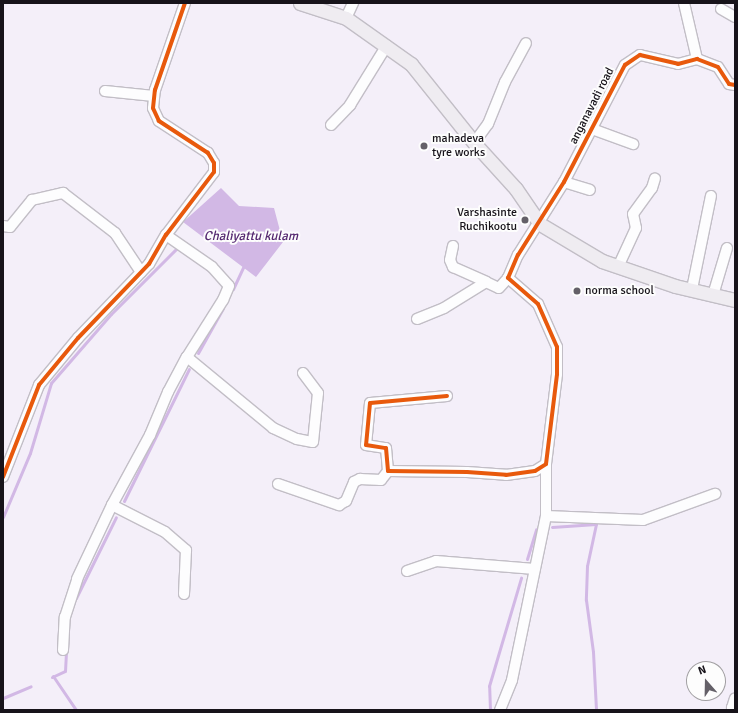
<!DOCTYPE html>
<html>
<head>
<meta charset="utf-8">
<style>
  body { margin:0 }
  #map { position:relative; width:738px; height:713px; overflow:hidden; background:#f4eff9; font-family:Signika,sans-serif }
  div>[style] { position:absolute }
  .water>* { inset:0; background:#d2b8e5 }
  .stream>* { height:3px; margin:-1.5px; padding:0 1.5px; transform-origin:1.5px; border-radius:1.5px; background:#d2b8e5 }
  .roads { filter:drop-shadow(1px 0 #c2bec6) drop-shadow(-1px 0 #c2bec6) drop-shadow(0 1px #c2bec6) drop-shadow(0 -1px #c2bec6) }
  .minor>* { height:10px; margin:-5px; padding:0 5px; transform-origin:5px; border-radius:5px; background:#fdfdfe }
  .major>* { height:13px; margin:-6.5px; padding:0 6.5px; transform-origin:6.5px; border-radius:6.5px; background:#efecf1 }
  .cycleway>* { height:4px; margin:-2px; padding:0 2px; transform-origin:2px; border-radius:2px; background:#e8590c }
  .dots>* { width:11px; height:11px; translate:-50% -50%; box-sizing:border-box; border:2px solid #fdfdfd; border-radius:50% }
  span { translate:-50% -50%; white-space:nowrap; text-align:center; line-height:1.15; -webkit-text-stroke:4px #fdfdfd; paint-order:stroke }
  .street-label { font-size:12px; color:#17131a }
  .poi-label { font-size:12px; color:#17131a }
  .left { translate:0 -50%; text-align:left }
  .right { translate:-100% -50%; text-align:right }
  .water-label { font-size:13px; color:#552970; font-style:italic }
  .frame { position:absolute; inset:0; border:4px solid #17131a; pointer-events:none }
  .north { position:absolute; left:686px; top:661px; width:40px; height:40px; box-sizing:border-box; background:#fdfdfd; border:1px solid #a19fa2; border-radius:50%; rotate:340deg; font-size:11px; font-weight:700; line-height:16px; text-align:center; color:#17131a }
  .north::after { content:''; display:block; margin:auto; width:14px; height:18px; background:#646068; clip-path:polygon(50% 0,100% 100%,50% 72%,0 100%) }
</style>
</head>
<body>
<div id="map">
  <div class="water">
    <i style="clip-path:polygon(221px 188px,239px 206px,274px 208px,283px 242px,256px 277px,183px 222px)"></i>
  </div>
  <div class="stream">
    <i style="left:233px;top:289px;width:26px;rotate:-65deg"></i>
    <i style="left:198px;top:353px;width:51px;rotate:-60.9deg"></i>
    <i style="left:124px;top:501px;width:147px;rotate:-63.8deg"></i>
    <i style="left:3px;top:517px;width:69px;rotate:-67.1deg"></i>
    <i style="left:30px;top:453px;width:73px;rotate:-73.3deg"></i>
    <i style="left:51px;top:383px;width:91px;rotate:-49deg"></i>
    <i style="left:111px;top:314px;width:96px;rotate:-45deg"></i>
    <i style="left:552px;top:527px;width:44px;rotate:-3.9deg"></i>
    <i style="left:596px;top:524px;width:43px;rotate:102.1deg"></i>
    <i style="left:587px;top:566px;width:34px;rotate:92deg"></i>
    <i style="left:586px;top:600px;width:52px;rotate:82.3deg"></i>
    <i style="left:593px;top:652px;width:58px;rotate:87deg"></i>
    <i style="left:527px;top:559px;width:31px;rotate:-73deg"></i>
    <i style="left:76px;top:598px;width:90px;rotate:-63.7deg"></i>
    <i style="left:53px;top:676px;width:41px;rotate:55.9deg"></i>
    <i style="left:52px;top:677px;width:14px;rotate:-25deg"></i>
    <i style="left:65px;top:671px;width:20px;rotate:-87deg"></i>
    <i style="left:3px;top:698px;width:30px;rotate:-23deg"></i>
    <i style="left:490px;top:710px;width:24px;rotate:-92deg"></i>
    <i style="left:489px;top:686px;width:113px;rotate:-73.5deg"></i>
  </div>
  <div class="roads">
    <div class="minor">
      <i style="left:684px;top:3px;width:57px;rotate:76.9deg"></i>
      <i style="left:721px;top:9px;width:16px;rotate:30deg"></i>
      <i style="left:346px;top:18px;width:17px;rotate:-65deg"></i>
      <i style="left:105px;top:91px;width:49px;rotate:5.8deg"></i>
      <i style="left:331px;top:125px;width:28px;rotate:-46deg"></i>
      <i style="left:350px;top:105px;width:70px;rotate:-58.3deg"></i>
      <i style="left:592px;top:129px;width:44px;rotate:20.1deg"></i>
      <i style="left:474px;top:143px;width:24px;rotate:-54deg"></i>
      <i style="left:488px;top:124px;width:45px;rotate:-68deg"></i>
      <i style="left:505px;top:82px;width:44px;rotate:-61.7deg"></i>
      <i style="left:564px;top:182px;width:27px;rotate:17deg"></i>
      <i style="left:3px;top:226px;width:7px;rotate:8deg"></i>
      <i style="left:10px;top:227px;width:35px;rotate:-51deg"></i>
      <i style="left:32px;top:200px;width:32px;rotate:-13deg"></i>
      <i style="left:63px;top:193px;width:66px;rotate:37.6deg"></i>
      <i style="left:115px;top:233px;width:47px;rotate:56.3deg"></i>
      <i style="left:166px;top:235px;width:56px;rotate:34.8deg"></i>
      <i style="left:212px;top:267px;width:25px;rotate:48deg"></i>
      <i style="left:229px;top:286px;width:15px;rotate:113deg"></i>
      <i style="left:223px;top:300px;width:67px;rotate:122.3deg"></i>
      <i style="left:453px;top:246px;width:14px;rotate:102deg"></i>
      <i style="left:450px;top:260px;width:8px;rotate:67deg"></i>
      <i style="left:453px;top:267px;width:36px;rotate:24deg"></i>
      <i style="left:618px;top:267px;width:43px;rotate:-65.2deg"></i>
      <i style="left:636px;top:228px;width:14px;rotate:-102deg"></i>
      <i style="left:633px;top:214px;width:32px;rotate:-54deg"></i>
      <i style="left:652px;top:188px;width:10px;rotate:-73deg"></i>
      <i style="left:692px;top:289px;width:95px;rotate:-78.5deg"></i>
      <i style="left:713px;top:295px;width:49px;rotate:-73.4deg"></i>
      <i style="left:417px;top:319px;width:29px;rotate:-22deg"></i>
      <i style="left:444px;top:308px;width:49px;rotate:-31.8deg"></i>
      <i style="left:486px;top:282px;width:14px;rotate:25deg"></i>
      <i style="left:499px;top:288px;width:13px;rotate:-48deg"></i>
      <i style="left:447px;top:396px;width:77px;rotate:174.8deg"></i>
      <i style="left:370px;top:403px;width:42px;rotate:95.4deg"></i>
      <i style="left:366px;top:445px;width:20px;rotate:9deg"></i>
      <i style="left:386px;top:448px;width:23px;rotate:85deg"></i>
      <i style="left:388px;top:471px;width:79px;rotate:0.7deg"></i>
      <i style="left:467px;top:472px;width:39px;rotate:4deg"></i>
      <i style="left:506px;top:475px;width:29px;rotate:-8deg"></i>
      <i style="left:535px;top:471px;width:13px;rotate:-32deg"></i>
      <i style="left:546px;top:464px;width:91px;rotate:-83deg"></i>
      <i style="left:557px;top:374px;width:27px;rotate:-90deg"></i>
      <i style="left:557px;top:347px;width:47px;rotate:-113.8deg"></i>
      <i style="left:538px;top:304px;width:40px;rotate:-139deg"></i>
      <i style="left:508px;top:278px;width:25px;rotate:-67deg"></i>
      <i style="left:518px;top:255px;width:86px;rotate:-57.8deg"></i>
      <i style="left:564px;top:182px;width:132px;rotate:-62.5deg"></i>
      <i style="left:625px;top:65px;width:18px;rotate:-34deg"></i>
      <i style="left:640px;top:55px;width:39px;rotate:13deg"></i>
      <i style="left:678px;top:64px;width:20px;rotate:-15deg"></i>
      <i style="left:697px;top:59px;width:22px;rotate:21deg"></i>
      <i style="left:718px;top:67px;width:20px;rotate:57deg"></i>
      <i style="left:729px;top:84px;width:6px;rotate:9deg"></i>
      <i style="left:3px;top:477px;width:99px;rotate:-68.6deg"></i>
      <i style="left:39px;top:385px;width:61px;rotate:-50.3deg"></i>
      <i style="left:78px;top:338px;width:103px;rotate:-46.2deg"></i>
      <i style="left:149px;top:264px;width:34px;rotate:-60deg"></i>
      <i style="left:166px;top:235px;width:79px;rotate:-52.7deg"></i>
      <i style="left:214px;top:172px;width:9px;rotate:-90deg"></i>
      <i style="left:214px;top:163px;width:12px;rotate:-121deg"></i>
      <i style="left:208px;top:153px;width:59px;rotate:-146.9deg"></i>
      <i style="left:159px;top:121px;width:14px;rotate:-115deg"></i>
      <i style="left:153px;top:108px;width:18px;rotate:-84deg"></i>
      <i style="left:155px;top:90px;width:92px;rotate:-71deg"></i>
      <i style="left:278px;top:484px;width:65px;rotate:19deg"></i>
      <i style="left:339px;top:505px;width:8px;rotate:-30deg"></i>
      <i style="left:346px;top:501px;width:21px;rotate:-67deg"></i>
      <i style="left:354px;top:482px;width:7px;rotate:-27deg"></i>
      <i style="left:360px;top:479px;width:21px;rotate:3deg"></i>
      <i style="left:381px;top:480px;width:11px;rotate:-52deg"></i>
      <i style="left:112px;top:505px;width:59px;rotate:27deg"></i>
      <i style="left:165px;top:532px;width:28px;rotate:41deg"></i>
      <i style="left:186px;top:550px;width:44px;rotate:92.6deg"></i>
      <i style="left:546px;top:516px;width:97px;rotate:2.4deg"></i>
      <i style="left:643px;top:520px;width:77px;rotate:-19.9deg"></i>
      <i style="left:407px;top:571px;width:31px;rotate:-19deg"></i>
      <i style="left:436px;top:561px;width:99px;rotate:4.6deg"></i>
      <i style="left:63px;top:650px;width:33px;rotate:-87deg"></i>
      <i style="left:65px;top:617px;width:40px;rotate:-72deg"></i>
      <i style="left:77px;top:579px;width:82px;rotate:-64.7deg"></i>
      <i style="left:112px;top:505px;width:80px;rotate:-61.5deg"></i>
      <i style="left:150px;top:435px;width:47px;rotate:-67.3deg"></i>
      <i style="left:168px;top:392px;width:40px;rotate:-62deg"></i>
      <i style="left:187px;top:357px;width:112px;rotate:39.5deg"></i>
      <i style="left:273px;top:428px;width:26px;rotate:25deg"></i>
      <i style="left:297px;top:439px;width:16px;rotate:11deg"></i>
      <i style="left:313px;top:442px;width:49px;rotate:-84.2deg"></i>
      <i style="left:318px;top:393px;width:25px;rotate:-127deg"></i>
      <i style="left:500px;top:710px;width:32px;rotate:-68deg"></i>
      <i style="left:512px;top:680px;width:167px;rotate:-78.3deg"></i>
      <i style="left:546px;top:516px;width:52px;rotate:-90deg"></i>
      <i style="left:734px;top:710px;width:3px;rotate:-135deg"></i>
      <i style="left:732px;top:708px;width:10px;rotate:-73deg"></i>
    </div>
    <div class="major">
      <i style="left:300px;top:3px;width:48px;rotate:18.1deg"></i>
      <i style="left:346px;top:18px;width:80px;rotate:35.3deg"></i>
      <i style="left:411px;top:64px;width:104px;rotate:51.3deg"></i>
      <i style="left:476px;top:145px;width:59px;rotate:47.7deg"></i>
      <i style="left:516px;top:189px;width:42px;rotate:55.6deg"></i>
      <i style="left:540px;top:224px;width:72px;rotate:30.8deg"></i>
      <i style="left:602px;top:261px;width:77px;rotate:18.9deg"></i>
      <i style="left:675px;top:286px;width:62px;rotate:13.1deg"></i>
    </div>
  </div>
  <div class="cycleway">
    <i style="left:447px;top:396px;width:77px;rotate:174.8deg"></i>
    <i style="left:370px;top:403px;width:42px;rotate:95.4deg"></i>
    <i style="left:366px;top:445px;width:20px;rotate:9deg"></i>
    <i style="left:386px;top:448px;width:23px;rotate:85deg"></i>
    <i style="left:388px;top:471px;width:79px;rotate:0.7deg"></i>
    <i style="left:467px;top:472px;width:39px;rotate:4deg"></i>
    <i style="left:506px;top:475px;width:29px;rotate:-8deg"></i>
    <i style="left:535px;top:471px;width:13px;rotate:-32deg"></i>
    <i style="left:546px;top:464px;width:91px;rotate:-83deg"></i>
    <i style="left:557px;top:374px;width:27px;rotate:-90deg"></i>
    <i style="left:557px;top:347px;width:47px;rotate:-113.8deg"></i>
    <i style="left:538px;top:304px;width:40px;rotate:-139deg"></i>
    <i style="left:508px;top:278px;width:25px;rotate:-67deg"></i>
    <i style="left:518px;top:255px;width:86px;rotate:-57.8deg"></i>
    <i style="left:564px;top:182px;width:132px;rotate:-62.5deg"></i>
    <i style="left:625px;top:65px;width:18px;rotate:-34deg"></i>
    <i style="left:640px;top:55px;width:39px;rotate:13deg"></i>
    <i style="left:678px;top:64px;width:20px;rotate:-15deg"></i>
    <i style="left:697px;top:59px;width:22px;rotate:21deg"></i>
    <i style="left:718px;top:67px;width:20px;rotate:57deg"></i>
    <i style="left:729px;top:84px;width:6px;rotate:9deg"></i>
    <i style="left:3px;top:477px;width:99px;rotate:-68.6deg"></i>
    <i style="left:39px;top:385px;width:61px;rotate:-50.3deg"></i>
    <i style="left:78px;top:338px;width:103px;rotate:-46.2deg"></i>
    <i style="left:149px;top:264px;width:34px;rotate:-60deg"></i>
    <i style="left:166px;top:235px;width:79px;rotate:-52.7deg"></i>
    <i style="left:214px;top:172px;width:9px;rotate:-90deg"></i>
    <i style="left:214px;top:163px;width:12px;rotate:-121deg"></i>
    <i style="left:208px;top:153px;width:59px;rotate:-146.9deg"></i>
    <i style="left:159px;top:121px;width:14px;rotate:-115deg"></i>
    <i style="left:153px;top:108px;width:18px;rotate:-84deg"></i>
    <i style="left:155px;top:90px;width:92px;rotate:-71deg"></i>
  </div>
  <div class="dots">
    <i style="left:424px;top:146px;background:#646068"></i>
    <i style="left:525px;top:220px;background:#646068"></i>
    <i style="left:577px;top:291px;background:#646068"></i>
  </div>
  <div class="street-label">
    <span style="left:592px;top:106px;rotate:-63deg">anganavadi road</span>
  </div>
  <div class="poi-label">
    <span class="left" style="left:432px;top:146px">mahadeva<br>tyre works</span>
    <span class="right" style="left:517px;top:220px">Varshasinte<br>Ruchikootu</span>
    <span class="left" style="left:585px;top:291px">norma school</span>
  </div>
  <div class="water-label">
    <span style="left:251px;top:236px">Chaliyattu kulam</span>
  </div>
  <div class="frame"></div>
  <div class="north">N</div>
</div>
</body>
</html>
